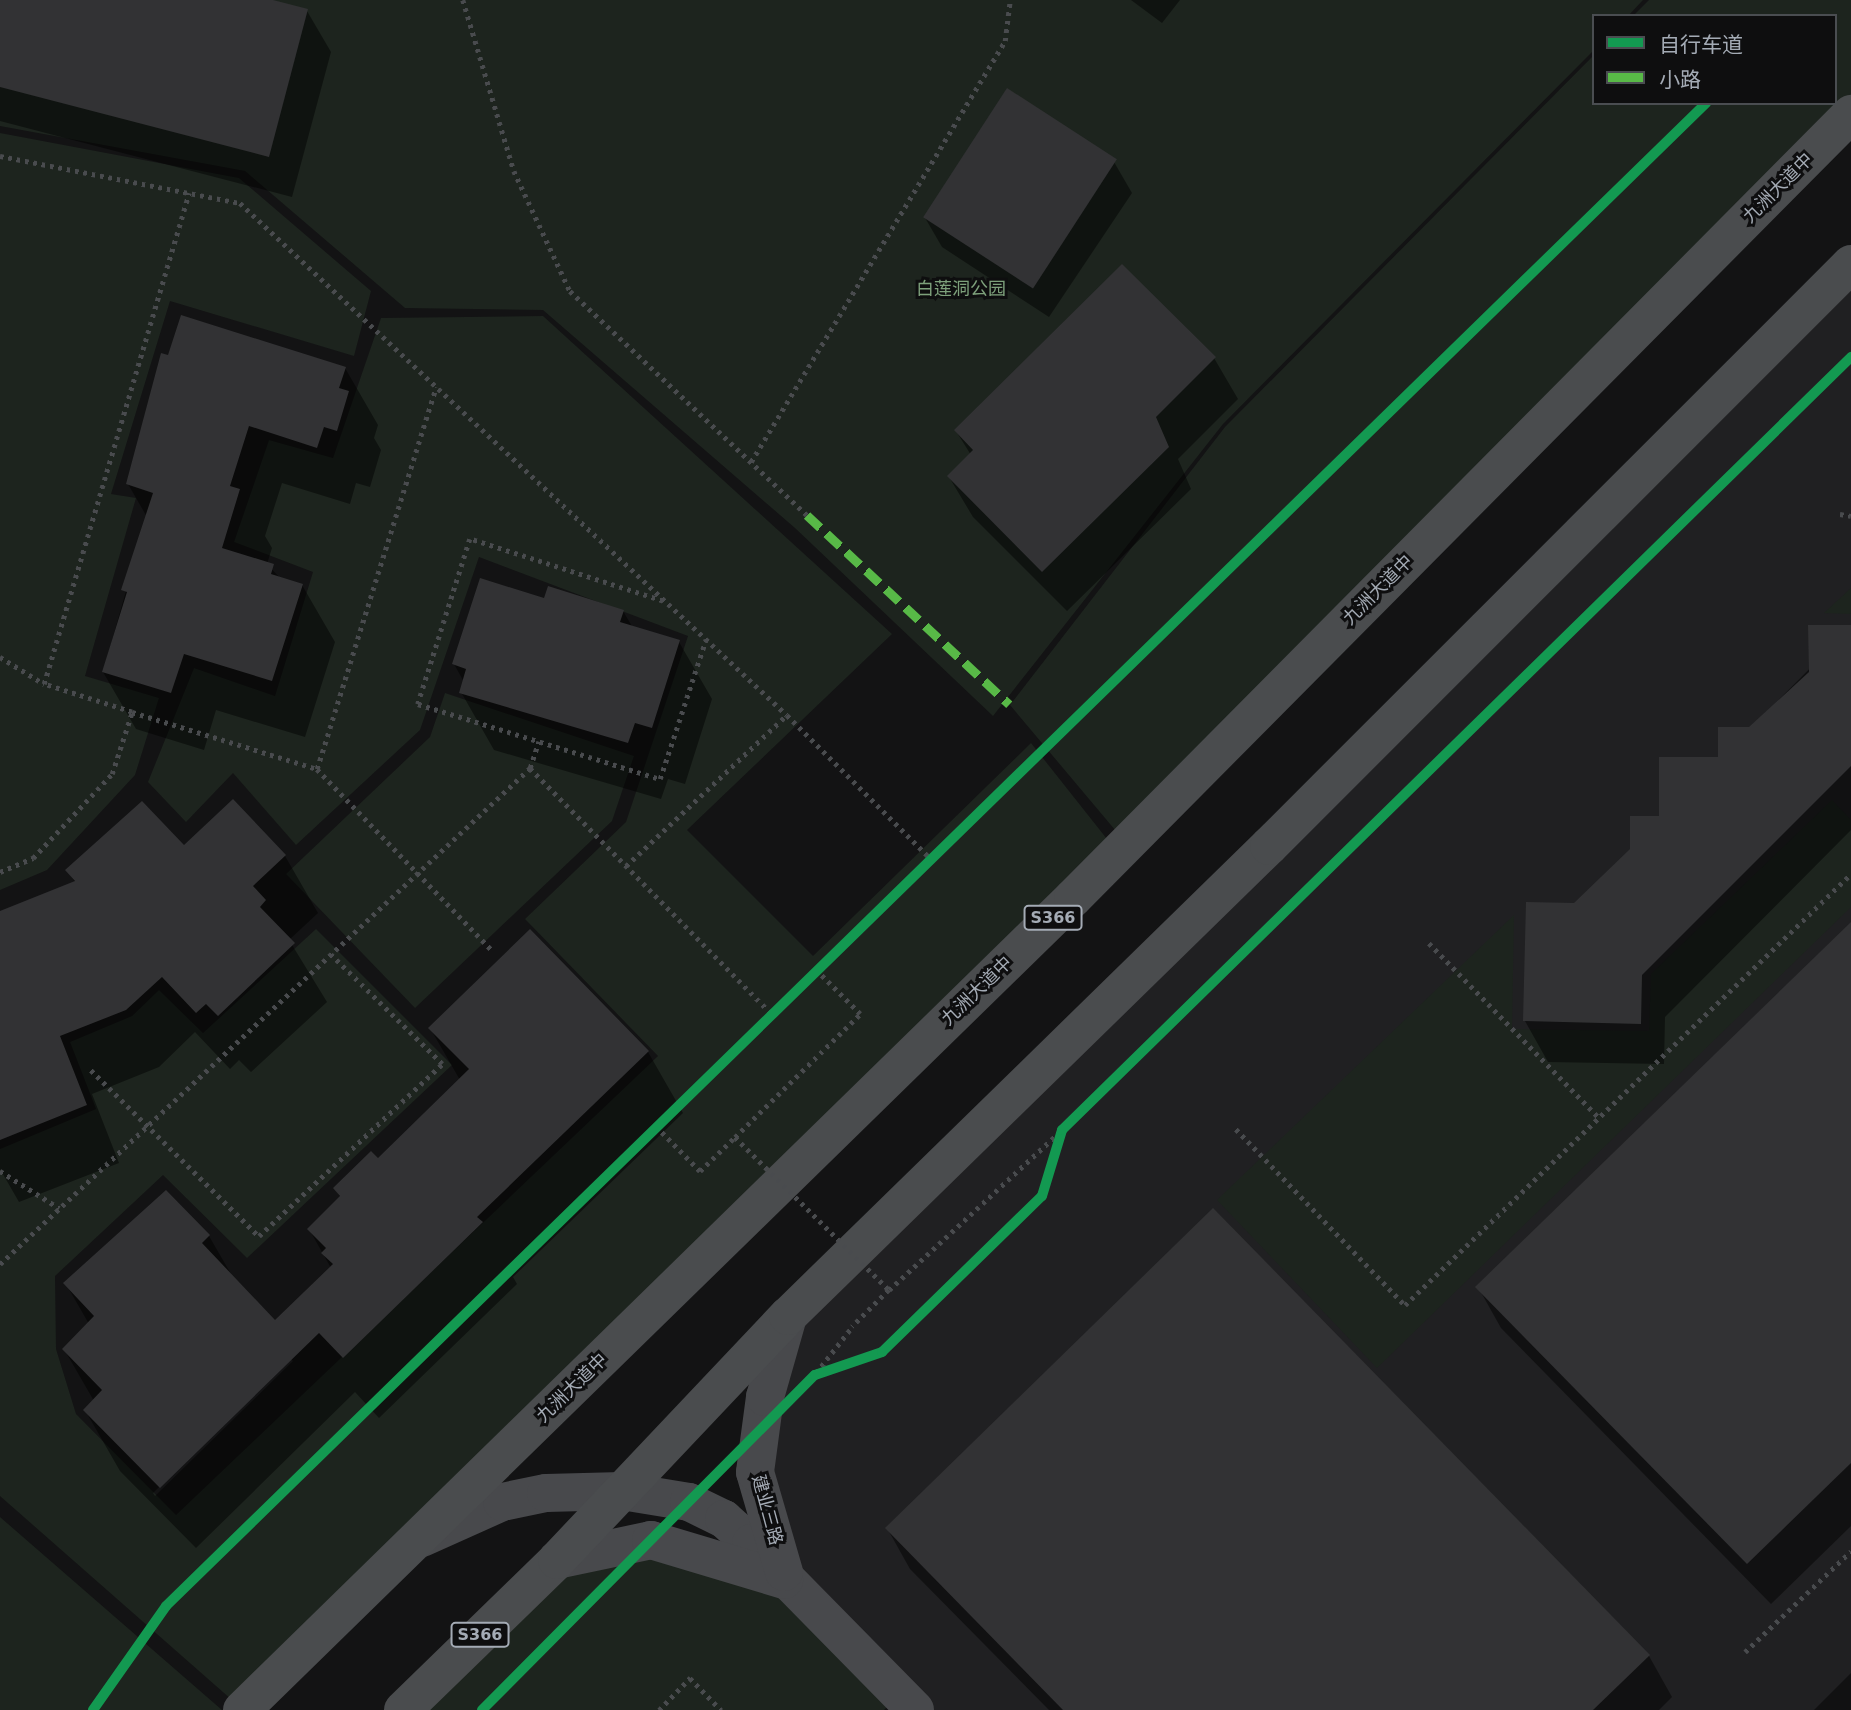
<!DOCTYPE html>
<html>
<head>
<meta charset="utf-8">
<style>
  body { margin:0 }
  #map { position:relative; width:1851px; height:1710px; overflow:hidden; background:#131314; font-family:"DejaVu Sans","Noto Sans SC",sans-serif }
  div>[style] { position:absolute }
  .built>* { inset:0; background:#202022 }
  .green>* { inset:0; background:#1d241e }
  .shadow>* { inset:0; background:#0007 }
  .building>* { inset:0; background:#323234; transform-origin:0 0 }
  .path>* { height:4.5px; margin-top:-2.25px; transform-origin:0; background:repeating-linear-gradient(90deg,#494b4e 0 3.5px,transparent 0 8.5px) }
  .minor>* { height:38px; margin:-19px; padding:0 19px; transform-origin:19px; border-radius:19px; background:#48494c }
  .major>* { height:38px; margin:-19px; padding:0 19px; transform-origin:19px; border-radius:19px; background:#4a4c4e }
  .path-bridge>* { height:4.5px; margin-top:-2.25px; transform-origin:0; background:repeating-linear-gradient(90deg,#494b4e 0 3.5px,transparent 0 8.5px) }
  .quiet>* { height:9px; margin-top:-4.5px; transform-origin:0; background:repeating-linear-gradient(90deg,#58b947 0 18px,transparent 0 27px) }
  .cycleway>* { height:10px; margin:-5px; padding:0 5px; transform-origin:5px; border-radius:5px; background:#139951 }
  span { translate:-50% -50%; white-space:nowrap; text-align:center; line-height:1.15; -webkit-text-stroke:6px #0e0e0f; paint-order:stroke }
  .shield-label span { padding:2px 5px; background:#0e0e0f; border:2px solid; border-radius:5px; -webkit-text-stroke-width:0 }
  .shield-label { font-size:16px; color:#a4abb5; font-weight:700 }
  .street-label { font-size:18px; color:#a4abb5 }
  .park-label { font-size:18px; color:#7da07b }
  .legend { position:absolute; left:1592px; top:14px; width:245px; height:91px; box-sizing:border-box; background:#0e0e0f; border:2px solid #4a4d51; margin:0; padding:9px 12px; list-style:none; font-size:21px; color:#a4abb5 }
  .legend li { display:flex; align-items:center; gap:14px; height:35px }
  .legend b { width:35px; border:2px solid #4a4d51 }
</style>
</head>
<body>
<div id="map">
  <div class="built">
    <i style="clip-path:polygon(1851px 264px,1851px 1710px,916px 1710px,787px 1581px,766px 1397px,788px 1317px)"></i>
  </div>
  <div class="green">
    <i style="clip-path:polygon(0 0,1643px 0,1628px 16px,1594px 16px,1594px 50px,1223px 424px,993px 716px,795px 528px,543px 310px,405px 308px,245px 171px,0 126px)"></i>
    <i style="clip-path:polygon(1649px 0,1851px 0,1851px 112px,1126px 843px,1010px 705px,1225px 427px,1594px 55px,1594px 103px,1835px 103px,1835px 16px,1633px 16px)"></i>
    <i style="clip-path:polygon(0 133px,239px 178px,371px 291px,354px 356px,170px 301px,111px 494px,136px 498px,85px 676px,159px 698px,135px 775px,47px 870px,0 890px)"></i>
    <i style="clip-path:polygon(543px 316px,892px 634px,687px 830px,813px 956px,1031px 743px,1107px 839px,232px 1700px,0 1496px,0 1149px,96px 1109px,70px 1042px,132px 1016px,159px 990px,203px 1033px,316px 929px,452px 1065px,247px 1258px,163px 1175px,55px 1276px,56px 1349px,76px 1414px,176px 1515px,658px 1056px,525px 919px,626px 822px,688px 636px,479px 557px,420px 730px,296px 845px,233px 773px,186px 822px,148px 782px,194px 668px,275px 696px,313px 572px,234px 542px,269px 440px,333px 458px,381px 318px)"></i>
    <i style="clip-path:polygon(1851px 588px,1851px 614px,1824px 613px)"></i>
    <i style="clip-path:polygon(445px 693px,634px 756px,612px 821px,415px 1008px,286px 874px,430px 737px)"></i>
    <i style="clip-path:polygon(1832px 800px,1851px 820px,1851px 907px,1377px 1368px,1217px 1200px,1514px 915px,1512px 1029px,1649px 1031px,1651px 974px)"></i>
    <i style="clip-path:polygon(0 1517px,222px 1710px,0 1710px)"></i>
    <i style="clip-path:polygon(652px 1551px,777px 1594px,891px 1703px,884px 1710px,418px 1710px,559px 1572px)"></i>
  </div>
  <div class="shadow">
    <i style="clip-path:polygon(0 0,266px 0,307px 11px,331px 52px,292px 197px,0 121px)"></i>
    <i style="clip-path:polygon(1131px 0,1180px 0,1162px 23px)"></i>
    <i style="clip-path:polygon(1114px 162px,1132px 193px,1049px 317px,942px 247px,924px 216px)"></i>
    <i style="clip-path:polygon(1214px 358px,1238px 399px,1178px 459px,1191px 489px,1067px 611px,973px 517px,949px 477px,971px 455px,956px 431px)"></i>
    <i style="clip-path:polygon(345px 368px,378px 425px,374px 438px,381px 450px,370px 487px,356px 483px,350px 504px,282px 483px,265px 536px,272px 548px,267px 564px,280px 578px,302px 585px,335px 642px,305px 737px,216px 710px,204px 750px,136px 729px,103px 672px,147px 517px,128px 484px)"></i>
    <i style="clip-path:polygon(545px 601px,623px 611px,633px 628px,679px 642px,712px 699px,685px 784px,668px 779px,661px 799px,494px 750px,461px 692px,464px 682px,454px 664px)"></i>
    <i style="clip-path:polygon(1851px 627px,1851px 830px,1665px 1017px,1664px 1064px,1548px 1062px,1525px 1021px,1575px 905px)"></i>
    <i style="clip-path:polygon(184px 848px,285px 856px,318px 913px,289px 940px,327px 1002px,251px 1072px,239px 1060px,230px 1069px,195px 1032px,159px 1067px,92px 1094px,119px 1163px,19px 1202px,0 1169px,0 913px,75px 883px,68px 870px)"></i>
    <i style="clip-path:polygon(1851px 925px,1851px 1526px,1771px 1604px,1501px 1328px,1478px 1287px)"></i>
    <i style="clip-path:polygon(evenodd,530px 932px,648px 1052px,683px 1113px,513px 1277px,517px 1284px,379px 1418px,355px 1392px,196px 1548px,120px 1471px,85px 1410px,94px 1401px,64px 1349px,89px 1324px,66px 1284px,209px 1236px,235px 1281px,275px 1323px,331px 1268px,309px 1229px,341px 1198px,335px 1189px,378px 1160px,460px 1080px,430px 1028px,530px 932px,290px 1358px,293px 1361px,155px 1496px,153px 1493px,290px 1358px)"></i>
    <i style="clip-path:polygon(887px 1528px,1649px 1656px,1672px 1697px,1659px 1710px,1049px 1710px,910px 1569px)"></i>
    <i style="clip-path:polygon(1851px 1673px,1851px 1710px,1814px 1710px)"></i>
  </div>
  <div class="building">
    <i style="clip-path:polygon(0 0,273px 0,308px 9px,269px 157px,0 87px)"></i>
    <i style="left:1007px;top:88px;width:131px;height:154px;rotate:33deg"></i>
    <i style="clip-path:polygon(1122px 264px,1216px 357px,1156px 417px,1169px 447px,1042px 572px,947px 476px,973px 450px,954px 430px)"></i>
    <i style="clip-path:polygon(181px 315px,346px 367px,339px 388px,349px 391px,337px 431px,324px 427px,317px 448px,249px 426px,230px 486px,240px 489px,222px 548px,274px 564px,271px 574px,303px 584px,272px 681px,184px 654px,171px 693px,102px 672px,127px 592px,121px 590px,153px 493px,126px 484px,161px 353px,168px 355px)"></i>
    <i style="clip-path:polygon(480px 578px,544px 598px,548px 586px,624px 610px,620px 622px,680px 640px,652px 728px,635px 723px,628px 743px,459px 693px,466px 669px,452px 664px)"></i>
    <i style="clip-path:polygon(1808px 625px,1851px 625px,1851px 766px,1642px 975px,1641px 1024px,1523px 1021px,1526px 902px,1574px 903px,1630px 849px,1630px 816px,1659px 816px,1659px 757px,1718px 757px,1718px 727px,1749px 727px,1809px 672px)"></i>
    <i style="clip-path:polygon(233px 799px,286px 855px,253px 886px,266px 900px,260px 907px,295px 943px,218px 1016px,206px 1004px,196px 1013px,162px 977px,126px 1010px,60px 1036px,87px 1105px,0 1140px,0 911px,75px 881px,65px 870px,142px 801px,184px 845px)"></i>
    <i style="clip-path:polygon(1851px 922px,1851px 1463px,1747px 1564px,1475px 1287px)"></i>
    <i style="clip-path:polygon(530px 929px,649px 1051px,477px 1217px,483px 1222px,343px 1358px,319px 1333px,160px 1488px,83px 1410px,102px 1390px,62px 1349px,94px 1316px,63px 1283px,166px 1190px,210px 1235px,202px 1243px,275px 1320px,333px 1264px,321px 1253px,326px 1248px,307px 1229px,340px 1196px,333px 1188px,371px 1151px,378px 1158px,469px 1069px,428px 1028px)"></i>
    <i style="clip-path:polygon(1213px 1208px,1650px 1655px,1593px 1710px,1063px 1710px,885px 1528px)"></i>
  </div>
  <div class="path">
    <i style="left:463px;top:0;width:178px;rotate:73.4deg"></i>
    <i style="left:514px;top:171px;width:132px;rotate:65deg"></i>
    <i style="left:570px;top:291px;width:326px;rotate:43.4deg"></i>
    <i style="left:0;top:156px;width:245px;rotate:11.1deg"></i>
    <i style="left:240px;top:203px;width:749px;rotate:43.11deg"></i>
    <i style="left:787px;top:715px;width:202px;rotate:45deg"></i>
    <i style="left:751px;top:462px;width:492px;rotate:-58.9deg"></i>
    <i style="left:1005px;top:41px;width:41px;rotate:-83deg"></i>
    <i style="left:1840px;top:514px;width:11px;rotate:10deg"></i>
    <i style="left:663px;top:601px;width:203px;rotate:-162.2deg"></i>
    <i style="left:470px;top:539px;width:173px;rotate:107.5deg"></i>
    <i style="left:418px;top:704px;width:253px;rotate:17.2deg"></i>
    <i style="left:660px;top:779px;width:147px;rotate:-71.8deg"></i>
    <i style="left:0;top:657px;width:52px;rotate:31.5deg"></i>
    <i style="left:132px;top:712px;width:194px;rotate:17.1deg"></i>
    <i style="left:317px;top:769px;width:400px;rotate:-72.7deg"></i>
    <i style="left:530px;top:768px;width:28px;rotate:-72deg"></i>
    <i style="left:317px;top:769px;width:252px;rotate:46deg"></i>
    <i style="left:626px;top:866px;width:221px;rotate:-43.2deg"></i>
    <i style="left:0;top:872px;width:36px;rotate:-23deg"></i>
    <i style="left:33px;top:858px;width:115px;rotate:-46.8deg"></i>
    <i style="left:112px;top:774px;width:65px;rotate:-72.1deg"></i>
    <i style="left:132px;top:712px;width:92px;rotate:-162.3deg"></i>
    <i style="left:44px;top:684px;width:512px;rotate:-73.55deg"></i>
    <i style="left:1429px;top:943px;width:244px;rotate:45.8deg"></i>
    <i style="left:91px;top:1070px;width:236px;rotate:44.7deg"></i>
    <i style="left:259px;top:1236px;width:251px;rotate:-43.2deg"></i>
    <i style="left:442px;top:1064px;width:156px;rotate:-135.5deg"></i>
    <i style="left:656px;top:1126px;width:63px;rotate:45.6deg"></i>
    <i style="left:1236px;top:1129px;width:244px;rotate:46.2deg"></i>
    <i style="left:1405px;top:1305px;width:620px;rotate:-44.02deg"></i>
    <i style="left:735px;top:1137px;width:175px;rotate:-44.5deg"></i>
    <i style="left:860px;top:1014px;width:62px;rotate:-135deg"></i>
    <i style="left:0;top:1171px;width:70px;rotate:32.1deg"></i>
    <i style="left:0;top:1264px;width:726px;rotate:-43.1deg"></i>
    <i style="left:530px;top:768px;width:344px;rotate:45.5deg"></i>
    <i style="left:889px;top:1290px;width:236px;rotate:-42.8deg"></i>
    <i style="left:816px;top:1373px;width:58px;rotate:-52deg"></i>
    <i style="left:1745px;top:1652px;width:146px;rotate:-43.6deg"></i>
    <i style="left:659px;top:1710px;width:45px;rotate:-45.9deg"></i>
    <i style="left:690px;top:1678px;width:45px;rotate:45.9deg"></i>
  </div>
  <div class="minor">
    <i style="left:422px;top:1538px;width:88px;rotate:-24.2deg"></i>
    <i style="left:502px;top:1502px;width:45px;rotate:-11.6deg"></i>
    <i style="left:546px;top:1493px;width:76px;rotate:-1.5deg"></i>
    <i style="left:622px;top:1491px;width:68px;rotate:9.3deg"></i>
    <i style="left:689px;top:1502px;width:39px;rotate:26deg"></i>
    <i style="left:724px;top:1519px;width:36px;rotate:42deg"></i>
    <i style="left:751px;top:1543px;width:234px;rotate:45.5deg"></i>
    <i style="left:557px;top:1560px;width:96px;rotate:-12deg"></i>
    <i style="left:651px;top:1540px;width:139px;rotate:16.7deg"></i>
    <i style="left:784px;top:1572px;width:104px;rotate:-106.2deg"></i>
    <i style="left:755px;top:1472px;width:76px;rotate:-82.4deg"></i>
    <i style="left:765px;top:1397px;width:84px;rotate:-74.1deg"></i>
  </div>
  <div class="major">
    <i style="left:242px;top:1710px;width:1162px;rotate:-44.34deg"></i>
    <i style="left:1073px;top:898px;width:1105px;rotate:-45.22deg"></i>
    <i style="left:403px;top:1710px;width:215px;rotate:-44.2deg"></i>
    <i style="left:557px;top:1560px;width:336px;rotate:-46.6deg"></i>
    <i style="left:788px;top:1316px;width:673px;rotate:-44.34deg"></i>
    <i style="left:1269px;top:846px;width:823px;rotate:-45deg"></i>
  </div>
  <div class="path-bridge">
    <i style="left:700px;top:1171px;width:49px;rotate:-44.2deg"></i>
    <i style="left:735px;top:1137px;width:217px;rotate:44.8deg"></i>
    <i style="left:889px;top:1290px;width:52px;rotate:135deg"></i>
  </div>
  <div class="quiet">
    <i style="left:807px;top:515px;width:277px;rotate:43.1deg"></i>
  </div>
  <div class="cycleway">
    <i style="left:93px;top:1710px;width:127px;rotate:-54.9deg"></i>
    <i style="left:166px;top:1606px;width:2152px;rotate:-44.3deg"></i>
    <i style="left:482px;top:1710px;width:472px;rotate:-45.2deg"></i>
    <i style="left:815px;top:1375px;width:71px;rotate:-18.9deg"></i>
    <i style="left:882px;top:1352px;width:223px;rotate:-44.3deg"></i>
    <i style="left:1042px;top:1196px;width:69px;rotate:-73.1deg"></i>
    <i style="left:1062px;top:1130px;width:1105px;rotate:-44.41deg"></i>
  </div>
  <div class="shield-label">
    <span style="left:1053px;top:918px">S366</span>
    <span style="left:480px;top:1635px">S366</span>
  </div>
  <div class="street-label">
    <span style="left:1778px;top:188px;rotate:-45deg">九洲大道中</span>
    <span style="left:1378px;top:590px;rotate:-45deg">九洲大道中</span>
    <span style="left:977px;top:991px;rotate:-44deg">九洲大道中</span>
    <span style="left:572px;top:1388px;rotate:-44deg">九洲大道中</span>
    <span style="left:767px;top:1510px;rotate:75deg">建业三路</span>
  </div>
  <div class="park-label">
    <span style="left:961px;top:289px">白莲洞公园</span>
  </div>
  <ul class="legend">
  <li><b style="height:9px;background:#139951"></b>自行车道</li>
  <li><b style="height:9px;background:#58b947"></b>小路</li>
  </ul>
</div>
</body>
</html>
